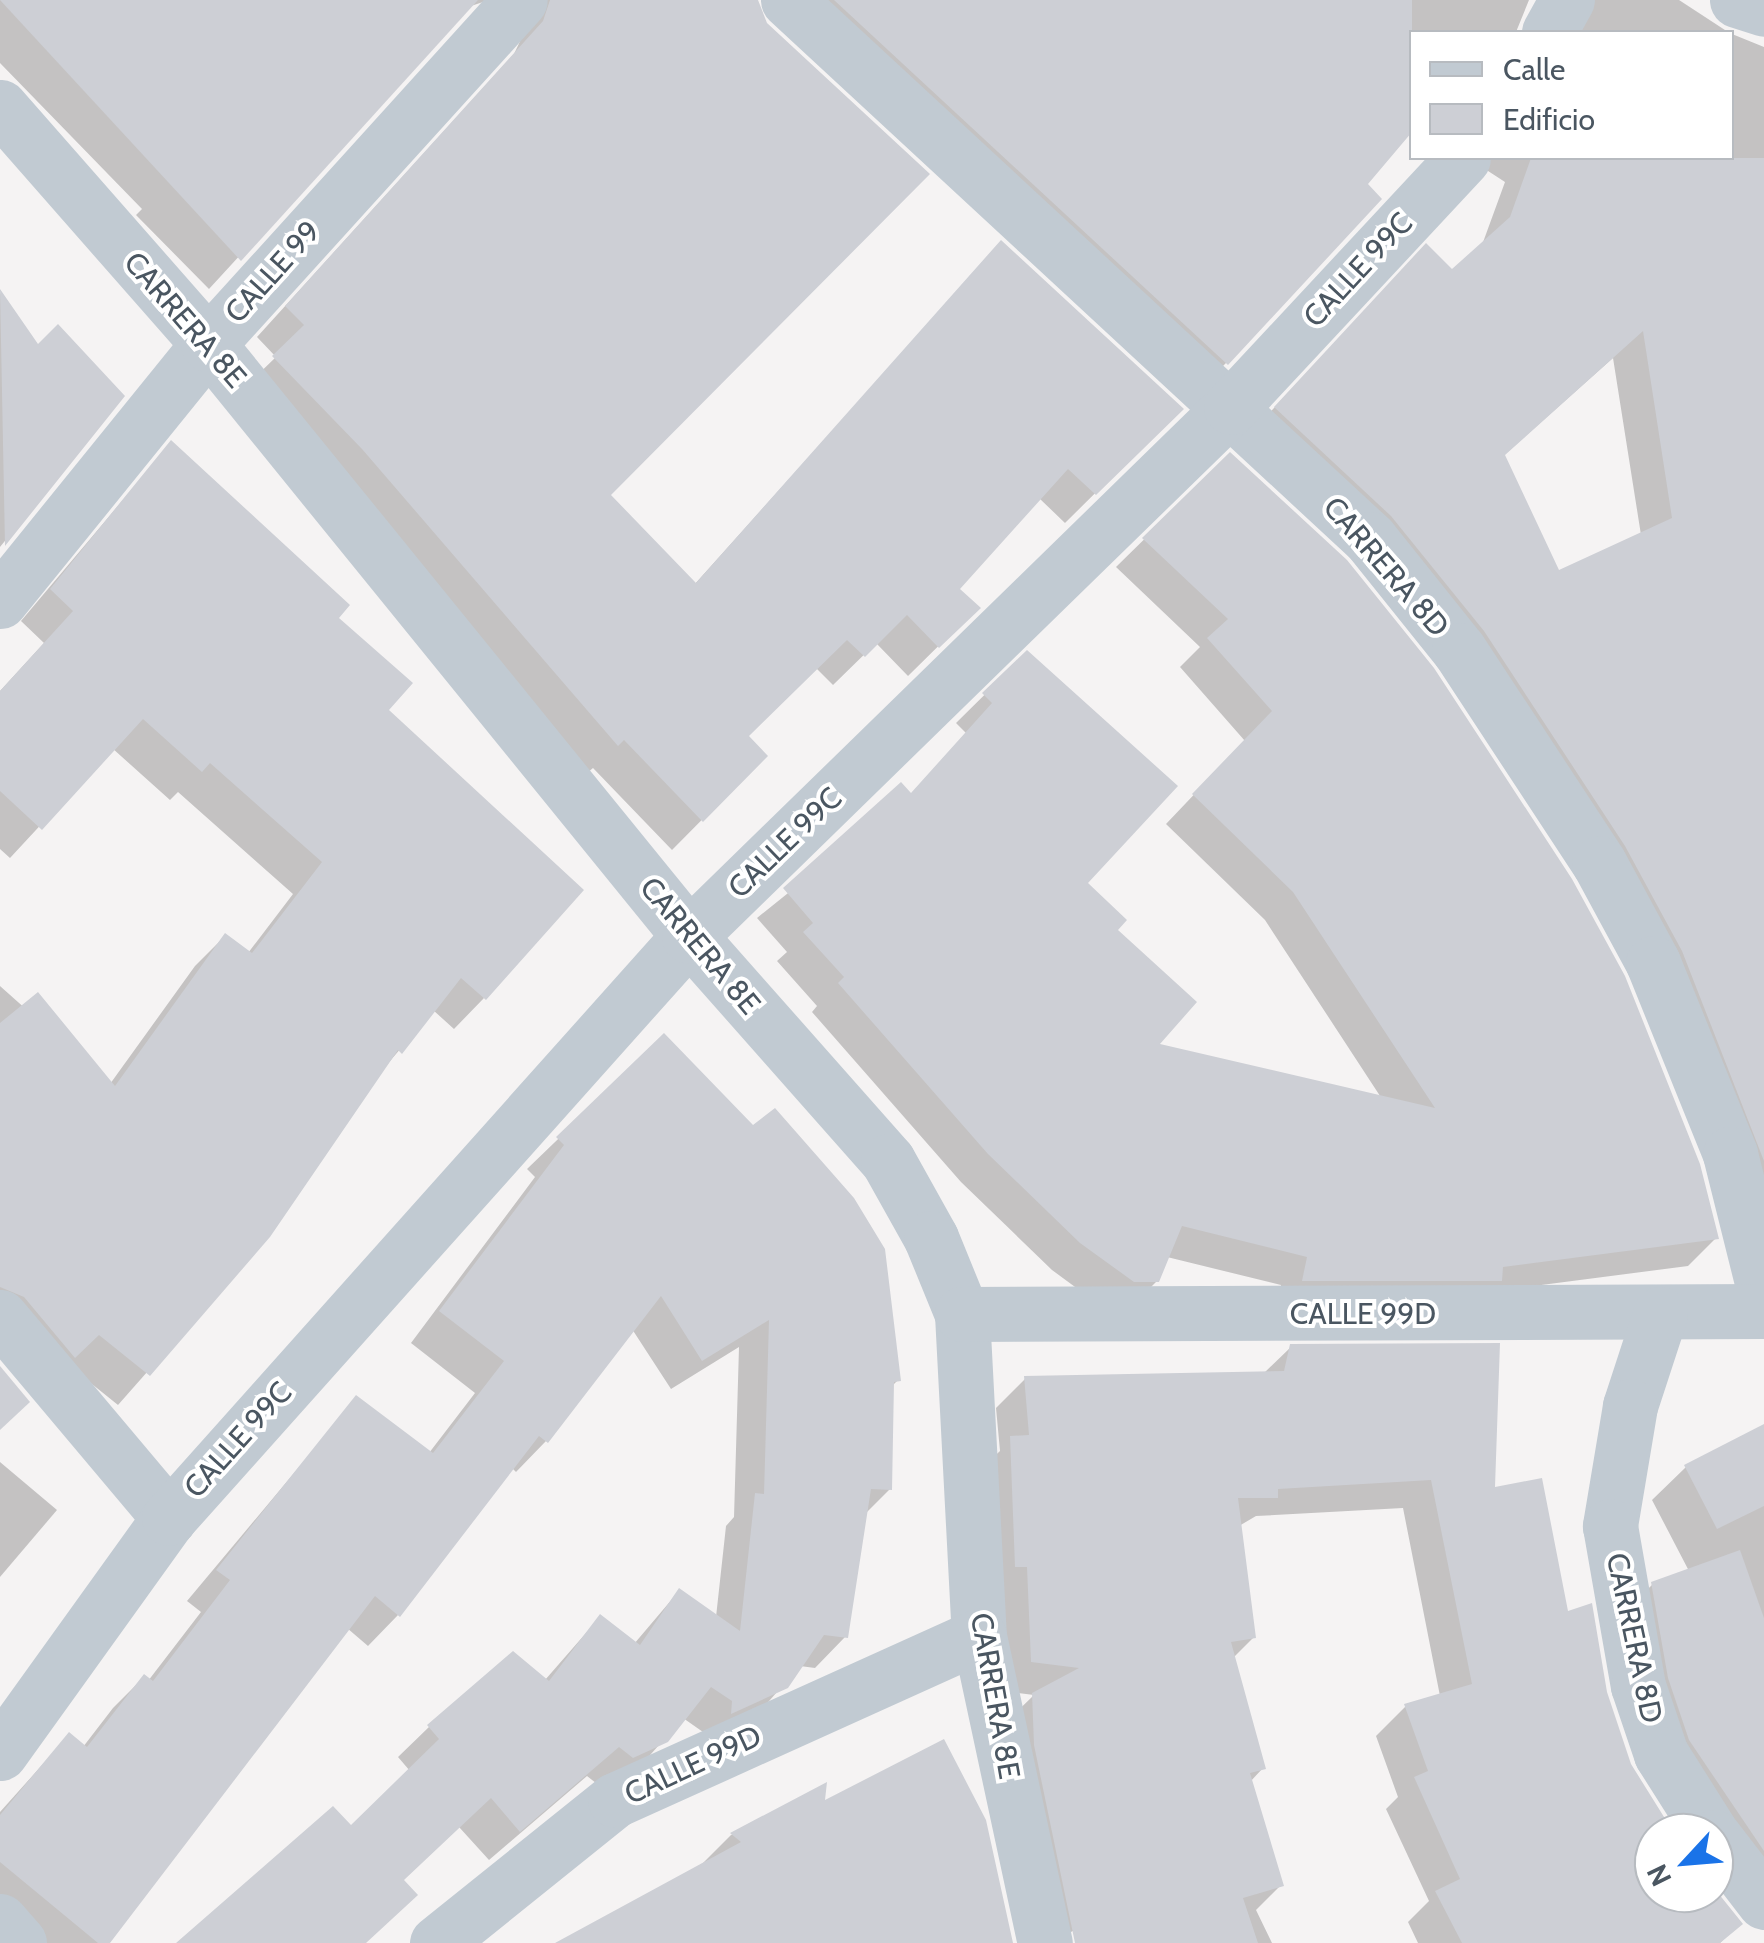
<!DOCTYPE html>
<html>
<head>
<meta charset="utf-8">
<style>
  body { margin:0 }
  #map { position:relative; width:1764px; height:1943px; overflow:hidden; background:#f5f3f3; font-family:Cabin,sans-serif }
  div>[style] { position:absolute }
  .shadow>* { inset:0; background:#0003 }
  .building>* { inset:0; background:#cdcfd5 }
  .street>* { height:55px; margin:-27.5px; padding:0 27.5px; transform-origin:27.5px; border-radius:27.5px; background:#c1cad2 }
  span { translate:-50% -50%; white-space:nowrap; text-align:center; line-height:1.15; -webkit-text-stroke:8px #fff; paint-order:stroke }
  .street-label { font-size:30px; color:#4a5661 }
  .legend { position:absolute; left:1409px; top:30px; width:325px; height:130px; box-sizing:border-box; background:#fff; border:2px solid #b7bbc0; margin:0; padding:12px 18px; list-style:none; font-size:30px; color:#4a5661 }
  .legend li { display:flex; align-items:center; gap:20px; height:50px }
  .legend b { width:50px; border:2px solid #b7bbc0 }
  .north { position:absolute; left:1634px; top:1813px; width:100px; height:100px; box-sizing:border-box; background:#fff; border:2px solid #b7bbc0; border-radius:50%; rotate:244deg; font-size:28px; font-weight:700; line-height:40px; text-align:center; color:#4a5661 }
  .north::after { content:''; display:block; margin:auto; width:35px; height:45px; background:#1a73e8; clip-path:polygon(50% 0,100% 100%,50% 72%,0 100%) }
</style>
</head>
<body>
<div id="map">
  <div class="shadow">
    <i style="clip-path:polygon(0 0,489px 0,468px 7px,209px 289px,136px 215px,142px 209px,0 63px)"></i>
    <i style="clip-path:polygon(498px 0,757px 0,607px 495px,694px 585px,1001px 243px,1180px 409px,1065px 523px,1039px 498px,957px 589px,977px 608px,908px 676px,876px 643px,833px 685px,816px 668px,746px 736px,765px 756px,672px 850px,593px 768px,586px 774px,244px 388px,276px 357px,257px 337px,514px 54px,522px 37px)"></i>
    <i style="clip-path:polygon(766px 0,1529px 0,1516px 32px,1412px 32px,1226px 363px,1196px 393px)"></i>
    <i style="clip-path:polygon(1592px 0,1679px 0,1728px 32px,1578px 32px)"></i>
    <i style="clip-path:polygon(evenodd,1732px 34px,1764px 47px,1764px 1272px,1653px 982px,1454px 661px,1246px 438px,1397px 276px,1452px 273px,1482px 245px,1505px 182px,1468px 158px,1732px 158px,1732px 34px,1613px 358px,1641px 535px,1558px 573px,1503px 456px,1613px 358px)"></i>
    <i style="clip-path:polygon(0 293px,37px 349px,122px 396px,0 547px)"></i>
    <i style="clip-path:polygon(171px 443px,335px 618px,386px 710px,484px 998px,454px 1029px,433px 1010px,380px 1073px,268px 1235px,118px 1405px,67px 1364px,0 1339px,0 986px,110px 1084px,195px 966px,225px 936px,248px 953px,293px 894px,178px 792px,170px 800px,112px 748px,10px 858px,0 849px,0 691px,44px 643px,21px 621px)"></i>
    <i style="clip-path:polygon(1230px 455px,1716px 1238px,1688px 1266px,1487px 1292px,1276px 1309px,1281px 1285px,1167px 1257px,1157px 1281px,1129px 1309px,1105px 1309px,1052px 1270px,961px 1182px,812px 1012px,817px 1006px,777px 961px,787px 952px,757px 918px,910px 795px,966px 733px,956px 723px,1027px 653px,1084px 883px,1115px 930px,1155px 1045px,1382px 1099px,1265px 920px,1166px 824px,1245px 741px,1180px 667px,1200px 647px,1116px 567px)"></i>
    <i style="clip-path:polygon(664px 1037px,898px 1380px,891px 1387px,890px 1489px,865px 1514px,845px 1637px,815px 1668px,800px 1666px,754px 1718px,703px 1732px,683px 1718px,635px 1772px,601px 1787px,587px 1776px,489px 1860px,459px 1827px,402px 1881px,354px 1943px,179px 1943px,351px 1829px,410px 1771px,398px 1757px,429px 1727px,545px 1680px,600px 1617px,634px 1644px,679px 1591px,716px 1617px,726px 1526px,734px 1517px,739px 1347px,671px 1389px,632px 1329px,546px 1441px,516px 1472px,512px 1468px,398px 1615px,368px 1646px,347px 1628px,107px 1943px,36px 1943px,0 1907px,0 1812px,69px 1735px,83px 1747px,113px 1708px,144px 1677px,148px 1681px,201px 1612px,187px 1601px,356px 1399px,429px 1453px,475px 1393px,411px 1343px,535px 1177px,527px 1169px)"></i>
    <i style="clip-path:polygon(1291px 1347px,1492px 1490px,1566px 1614px,1605px 1692px,1629px 1766px,1671px 1833px,1654px 1833px,1654px 1893px,1739px 1924px,1720px 1943px,1418px 1943px,1408px 1922px,1429px 1901px,1386px 1809px,1398px 1797px,1376px 1736px,1405px 1707px,1440px 1696px,1403px 1508px,1256px 1516px,1239px 1526px,1254px 1637px,1233px 1658px,1263px 1768px,1250px 1782px,1281px 1885px,1256px 1910px,1272px 1943px,1094px 1943px,1088px 1923px,1050px 1943px,1004px 1724px,1034px 1695px,1002px 1691px,982px 1468px,1000px 1451px,996px 1408px,1025px 1379px,1263px 1374px)"></i>
    <i style="clip-path:polygon(1764px 1427px,1764px 1908px,1619px 1617px,1653px 1584px,1689px 1571px,1652px 1500px,1686px 1467px)"></i>
    <i style="clip-path:polygon(0 1462px,57px 1510px,0 1577px)"></i>
    <i style="clip-path:polygon(824px 1787px,822px 1804px,1011px 1943px,579px 1943px,703px 1863px,731px 1835px)"></i>
  </div>
  <div class="building">
    <i style="clip-path:polygon(0 0,478px 0,241px 261px)"></i>
    <i style="clip-path:polygon(550px 0,758px 0,767px 23px,930px 174px,611px 495px,696px 583px,1001px 240px,1184px 409px,1096px 495px,1068px 469px,960px 589px,981px 608px,939px 648px,907px 615px,865px 657px,847px 640px,749px 736px,768px 756px,703px 822px,624px 740px,618px 746px,362px 449px,272px 356px,304px 325px,285px 306px,543px 21px)"></i>
    <i style="clip-path:polygon(834px 0,1412px 0,1412px 132px,1368px 184px,1382px 199px,1228px 365px)"></i>
    <i style="clip-path:polygon(evenodd,1531px 158px,1764px 158px,1764px 1161px,1682px 951px,1625px 846px,1484px 631px,1391px 516px,1274px 407px,1426px 243px,1452px 269px,1510px 217px,1531px 158px,1643px 331px,1672px 518px,1559px 570px,1505px 455px,1643px 331px)"></i>
    <i style="clip-path:polygon(0 289px,38px 344px,58px 324px,125px 396px,5px 546px)"></i>
    <i style="clip-path:polygon(171px 440px,350px 605px,339px 618px,413px 683px,389px 710px,584px 890px,486px 1000px,461px 978px,402px 1054px,398px 1050px,270px 1237px,150px 1376px,99px 1335px,75px 1358px,24px 1297px,0 1287px,0 1023px,38px 992px,115px 1086px,225px 933px,252px 953px,322px 862px,210px 763px,202px 772px,143px 719px,42px 830px,0 791px,0 691px,73px 611px,50px 589px)"></i>
    <i style="clip-path:polygon(1230px 452px,1347px 560px,1434px 668px,1572px 879px,1625px 976px,1700px 1164px,1719px 1239px,1503px 1267px,1502px 1281px,1302px 1281px,1307px 1257px,1182px 1226px,1159px 1282px,1134px 1282px,1080px 1243px,988px 1154px,838px 983px,844px 977px,803px 932px,813px 923px,783px 888px,901px 782px,911px 793px,992px 703px,982px 693px,1027px 650px,1178px 786px,1088px 883px,1127px 920px,1118px 930px,1197px 1002px,1160px 1044px,1435px 1108px,1293px 892px,1192px 794px,1272px 711px,1207px 638px,1228px 619px,1142px 538px)"></i>
    <i style="clip-path:polygon(664px 1033px,753px 1125px,775px 1108px,854px 1198px,885px 1249px,901px 1381px,894px 1382px,892px 1490px,871px 1489px,848px 1638px,824px 1635px,788px 1688px,731px 1714px,732px 1701px,711px 1687px,668px 1742px,633px 1758px,619px 1747px,520px 1832px,491px 1798px,404px 1880px,418px 1895px,366px 1943px,176px 1943px,333px 1806px,351px 1825px,439px 1739px,427px 1725px,513px 1651px,549px 1681px,600px 1614px,640px 1645px,679px 1588px,740px 1631px,755px 1493px,764px 1494px,769px 1320px,702px 1361px,661px 1296px,548px 1443px,539px 1436px,400px 1617px,375px 1596px,110px 1943px,98px 1943px,0 1862px,0 1815px,69px 1732px,87px 1747px,144px 1674px,153px 1681px,230px 1580px,216px 1570px,356px 1395px,433px 1453px,504px 1361px,439px 1311px,564px 1145px,556px 1137px)"></i>
    <i style="clip-path:polygon(1500px 1343px,1495px 1487px,1542px 1478px,1568px 1611px,1592px 1603px,1607px 1692px,1631px 1764px,1674px 1833px,1654px 1833px,1654px 1893px,1714px 1888px,1743px 1924px,1720px 1943px,1462px 1943px,1435px 1891px,1460px 1879px,1414px 1777px,1428px 1771px,1404px 1704px,1472px 1684px,1431px 1480px,1278px 1489px,1278px 1498px,1238px 1498px,1256px 1638px,1231px 1642px,1266px 1769px,1250px 1773px,1284px 1886px,1243px 1898px,1258px 1943px,1075px 1943px,1034px 1745px,1032px 1693px,1079px 1668px,1031px 1662px,1027px 1567px,1015px 1567px,1010px 1436px,1029px 1435px,1024px 1376px,1284px 1371px,1290px 1344px)"></i>
    <i style="clip-path:polygon(0 1366px,30px 1402px,0 1430px)"></i>
    <i style="clip-path:polygon(1764px 1424px,1764px 1506px,1717px 1529px,1684px 1465px)"></i>
    <i style="clip-path:polygon(1740px 1550px,1764px 1618px,1764px 1851px,1689px 1740px,1668px 1678px,1651px 1582px)"></i>
    <i style="clip-path:polygon(944px 1739px,986px 1820px,1013px 1943px,555px 1943px,741px 1842px,730px 1833px,827px 1782px,825px 1800px)"></i>
  </div>
  <div class="street">
    <i style="left:788px;top:0;width:793px;rotate:42.8deg"></i>
    <i style="left:1370px;top:539px;width:142px;rotate:51.3deg"></i>
    <i style="left:1459px;top:650px;width:255px;rotate:56.7deg"></i>
    <i style="left:1599px;top:863px;width:114px;rotate:61.6deg"></i>
    <i style="left:1653px;top:963px;width:206px;rotate:68deg"></i>
    <i style="left:1730px;top:1154px;width:140px;rotate:76deg"></i>
    <i style="left:1737px;top:0;width:28px;rotate:18deg"></i>
    <i style="left:1549px;top:32px;width:37px;rotate:-61deg"></i>
    <i style="left:0;top:107px;width:315px;rotate:48.7deg"></i>
    <i style="left:208px;top:344px;width:763px;rotate:50.91deg"></i>
    <i style="left:689px;top:936px;width:300px;rotate:48.5deg"></i>
    <i style="left:888px;top:1161px;width:88px;rotate:60.8deg"></i>
    <i style="left:931px;top:1238px;width:82px;rotate:67.8deg"></i>
    <i style="left:962px;top:1314px;width:322px;rotate:87deg"></i>
    <i style="left:979px;top:1636px;width:314px;rotate:77.9deg"></i>
    <i style="left:0;top:601px;width:331px;rotate:-51deg"></i>
    <i style="left:208px;top:344px;width:464px;rotate:-47.8deg"></i>
    <i style="left:962px;top:1314px;width:802px;rotate:-0.21deg"></i>
    <i style="left:1660px;top:1314px;width:97px;rotate:108.1deg"></i>
    <i style="left:1630px;top:1406px;width:122px;rotate:99.5deg"></i>
    <i style="left:1610px;top:1526px;width:162px;rotate:80.1deg"></i>
    <i style="left:1638px;top:1686px;width:72px;rotate:71.3deg"></i>
    <i style="left:1661px;top:1754px;width:93px;rotate:57.7deg"></i>
    <i style="left:0;top:1317px;width:263px;rotate:49.9deg"></i>
    <i style="left:0;top:1753px;width:289px;rotate:-54.3deg"></i>
    <i style="left:169px;top:1518px;width:780px;rotate:-48.22deg"></i>
    <i style="left:689px;top:936px;width:757px;rotate:-44.3deg"></i>
    <i style="left:1231px;top:407px;width:340px;rotate:-47deg"></i>
    <i style="left:1714px;top:1837px;width:82px;rotate:52.4deg"></i>
    <i style="left:0;top:1921px;width:29px;rotate:49deg"></i>
    <i style="left:437px;top:1943px;width:228px;rotate:-38.8deg"></i>
    <i style="left:615px;top:1800px;width:399px;rotate:-24.3deg"></i>
  </div>
  <div class="street-label">
    <span style="left:1358px;top:270px;rotate:-47deg">CALLE 99C</span>
    <span style="left:273px;top:272px;rotate:-48deg">CALLE 99</span>
    <span style="left:185px;top:320px;rotate:49deg">CARRERA 8E</span>
    <span style="left:1386px;top:567px;rotate:49deg">CARRERA 8D</span>
    <span style="left:785px;top:843px;rotate:-44deg">CALLE 99C</span>
    <span style="left:700px;top:946px;rotate:50deg">CARRERA 8E</span>
    <span style="left:1363px;top:1314px">CALLE 99D</span>
    <span style="left:238px;top:1440px;rotate:-48deg">CALLE 99C</span>
    <span style="left:1634px;top:1638px;rotate:78deg">CARRERA 8D</span>
    <span style="left:995px;top:1696px;rotate:80deg">CARRERA 8E</span>
    <span style="left:693px;top:1765px;rotate:-25deg">CALLE 99D</span>
  </div>
  <ul class="legend">
  <li><b style="height:12px;background:#c1cad2"></b>Calle</li>
  <li><b style="height:28px;background:#cdcfd5"></b>Edificio</li>
  </ul>
  <div class="north">N</div>
</div>
</body>
</html>
